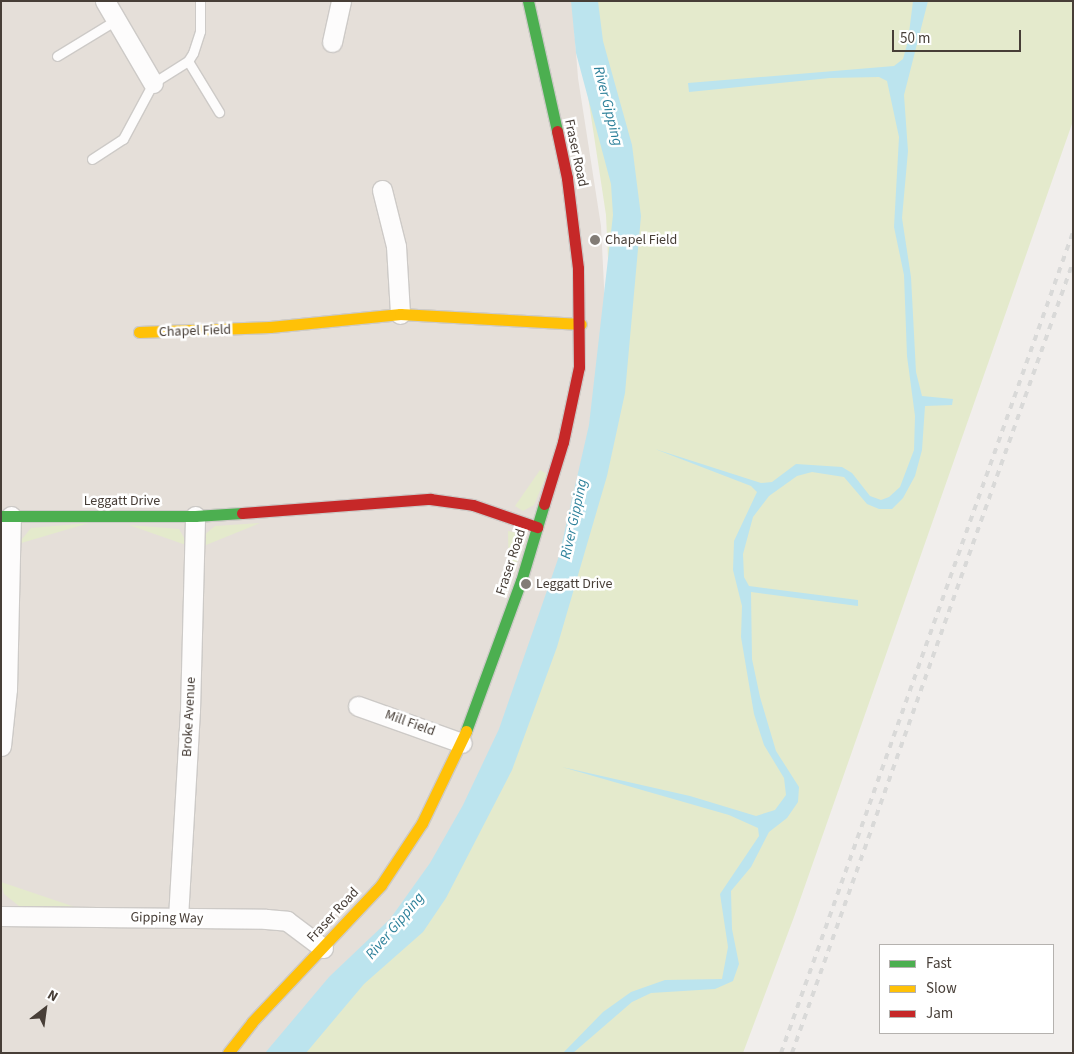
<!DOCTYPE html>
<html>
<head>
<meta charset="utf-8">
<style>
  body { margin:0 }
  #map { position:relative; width:1074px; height:1054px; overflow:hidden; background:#f1eeec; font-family:"Source Sans 3",sans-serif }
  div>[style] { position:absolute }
  .residential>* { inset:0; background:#e5dfd9 }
  .green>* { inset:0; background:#e4eacc }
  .water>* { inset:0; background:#bce4ee }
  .roads { filter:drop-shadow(1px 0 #cdcac7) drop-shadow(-1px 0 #cdcac7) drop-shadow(0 1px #cdcac7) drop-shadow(0 -1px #cdcac7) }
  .lane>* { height:9px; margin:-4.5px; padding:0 4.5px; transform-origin:4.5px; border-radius:4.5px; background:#fdfcfc }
  .street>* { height:19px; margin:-9.5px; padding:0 9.5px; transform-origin:9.5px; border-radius:9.5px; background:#fdfcfc }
  .fast>* { height:11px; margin:-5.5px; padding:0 5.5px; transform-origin:5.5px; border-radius:5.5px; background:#4caf50 }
  .slow>* { height:11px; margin:-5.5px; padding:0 5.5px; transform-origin:5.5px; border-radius:5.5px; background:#ffc107 }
  .jam>* { height:11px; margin:-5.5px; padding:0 5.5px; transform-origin:5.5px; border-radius:5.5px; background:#c62828 }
  .rail>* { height:4px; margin-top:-2px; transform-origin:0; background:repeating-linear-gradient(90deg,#d9d9d8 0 6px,transparent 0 12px) }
  .dots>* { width:14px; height:14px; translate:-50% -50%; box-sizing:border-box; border:2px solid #fff; border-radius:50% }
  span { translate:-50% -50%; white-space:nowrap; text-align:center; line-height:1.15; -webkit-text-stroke:5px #fff; paint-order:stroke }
  .street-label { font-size:14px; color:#473e37 }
  .poi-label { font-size:14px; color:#473e37 }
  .left { translate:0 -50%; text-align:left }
  .water-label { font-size:15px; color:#2d809a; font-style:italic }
  .frame { position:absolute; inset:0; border:2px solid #473e37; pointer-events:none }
  .legend { position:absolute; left:879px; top:944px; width:175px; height:90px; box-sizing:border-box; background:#fff; border:1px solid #b5b2af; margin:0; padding:6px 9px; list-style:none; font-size:15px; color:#473e37 }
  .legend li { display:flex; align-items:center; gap:10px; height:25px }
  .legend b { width:25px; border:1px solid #b5b2af }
  .north { position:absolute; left:20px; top:984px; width:50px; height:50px; -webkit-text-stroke:4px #fff; paint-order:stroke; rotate:30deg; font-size:14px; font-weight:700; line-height:20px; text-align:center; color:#473e37 }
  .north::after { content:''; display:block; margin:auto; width:18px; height:22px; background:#473e37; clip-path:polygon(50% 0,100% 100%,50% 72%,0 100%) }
  .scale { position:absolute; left:892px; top:30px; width:129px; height:22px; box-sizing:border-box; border:2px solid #473e37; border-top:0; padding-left:6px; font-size:15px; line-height:18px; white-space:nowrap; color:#473e37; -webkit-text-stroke:4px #fff; paint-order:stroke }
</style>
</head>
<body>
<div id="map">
  <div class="residential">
    <i style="clip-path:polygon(1px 1px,572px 1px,578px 78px,601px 226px,608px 366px,533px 672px,426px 900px,293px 1053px,1px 1053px)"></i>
  </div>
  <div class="green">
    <i style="clip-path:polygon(580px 1px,1073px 1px,1073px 121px,794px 917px,743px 1053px,293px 1053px,426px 900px,533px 672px,613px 364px,606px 215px,584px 70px)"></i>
    <i style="clip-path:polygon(540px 470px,547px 474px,534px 505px,523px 511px,515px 506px)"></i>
    <i style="clip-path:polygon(89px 523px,18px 544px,31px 528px)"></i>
    <i style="clip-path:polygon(260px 523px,206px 545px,202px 544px,203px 536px,215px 526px)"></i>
    <i style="clip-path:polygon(129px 525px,179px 529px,187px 543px,183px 544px)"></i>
    <i style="clip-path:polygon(508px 531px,520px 534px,523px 543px,509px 585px)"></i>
    <i style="clip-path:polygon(1px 882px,75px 907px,19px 906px,4px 894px)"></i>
  </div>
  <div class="water">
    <i style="clip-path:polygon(571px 1px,598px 1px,603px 41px,632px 145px,641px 216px,625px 393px,607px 476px,557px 647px,512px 770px,446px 898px,423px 932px,364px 984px,306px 1053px,265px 1053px,329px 977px,390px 919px,430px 863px,463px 805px,499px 729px,559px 556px,589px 425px,613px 215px,611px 184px,576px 53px)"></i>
    <i style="clip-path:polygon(913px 1px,928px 1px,904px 95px,908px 151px,902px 218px,911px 277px,916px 372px,922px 396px,953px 399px,952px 405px,925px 406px,922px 450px,915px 476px,903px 498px,892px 509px,879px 509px,867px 504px,844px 477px,812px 472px,797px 476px,769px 496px,753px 517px,743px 554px,744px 577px,749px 586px,858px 600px,858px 606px,751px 592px,752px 659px,760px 697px,776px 751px,799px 787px,798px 802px,787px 818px,769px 832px,751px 867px,731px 891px,732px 929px,739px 964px,733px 981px,715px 989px,651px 993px,632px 1002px,573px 1053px,563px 1053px,603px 1012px,631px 992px,665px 980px,722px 979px,728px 947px,720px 894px,759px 836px,758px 828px,729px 815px,562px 767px,690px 796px,756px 816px,775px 810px,786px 795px,784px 778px,764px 745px,754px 714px,741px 637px,742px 606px,733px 570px,734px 541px,757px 492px,751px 486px,655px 449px,761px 483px,772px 482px,796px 464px,842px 467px,852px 473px,870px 496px,881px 500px,889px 497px,900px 487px,914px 450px,915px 416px,907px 356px,904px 275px,894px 227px,899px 137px,887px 81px,879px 77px,830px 78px,689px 92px,688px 83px,894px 66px,903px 59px,908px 41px)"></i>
  </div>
  <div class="roads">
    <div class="lane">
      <i style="left:57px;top:56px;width:69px;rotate:-31.4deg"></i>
      <i style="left:188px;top:61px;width:60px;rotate:58.7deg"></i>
      <i style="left:92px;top:159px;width:37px;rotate:-33deg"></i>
      <i style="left:123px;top:139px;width:64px;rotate:-61.8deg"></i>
      <i style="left:153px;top:83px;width:41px;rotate:-32.2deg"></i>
      <i style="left:188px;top:61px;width:9px;rotate:-58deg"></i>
      <i style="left:193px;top:53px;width:23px;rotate:-72deg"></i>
      <i style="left:200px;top:31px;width:30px;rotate:-90deg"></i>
    </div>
    <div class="street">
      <i style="left:105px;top:1px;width:95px;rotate:59.7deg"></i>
      <i style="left:332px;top:42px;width:42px;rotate:-77.6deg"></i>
      <i style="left:382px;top:190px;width:58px;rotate:76deg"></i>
      <i style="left:396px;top:246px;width:68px;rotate:86.6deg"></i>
      <i style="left:358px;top:706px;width:110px;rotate:19.6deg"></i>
      <i style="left:1px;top:746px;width:57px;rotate:-84deg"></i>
      <i style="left:7px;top:689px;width:173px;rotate:-88.7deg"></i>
      <i style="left:1px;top:916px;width:265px;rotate:0.6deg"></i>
      <i style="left:266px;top:919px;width:21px;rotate:5deg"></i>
      <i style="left:287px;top:921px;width:45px;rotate:36.9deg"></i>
      <i style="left:178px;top:918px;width:208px;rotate:-86.7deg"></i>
      <i style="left:190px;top:710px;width:194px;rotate:-88.5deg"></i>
    </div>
    <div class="fast">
      <i style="left:528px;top:1px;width:133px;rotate:77.4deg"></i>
      <i style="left:1px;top:516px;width:194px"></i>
      <i style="left:195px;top:516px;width:47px;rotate:-3.7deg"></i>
      <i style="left:466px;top:731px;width:160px;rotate:-69.9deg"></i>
      <i style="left:521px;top:581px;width:80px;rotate:-73.4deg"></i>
    </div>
    <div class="slow">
      <i style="left:139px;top:332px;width:131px;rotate:-2.2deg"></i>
      <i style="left:270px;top:327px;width:131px;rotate:-5.7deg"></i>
      <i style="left:400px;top:314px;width:181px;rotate:3.2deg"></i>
      <i style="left:228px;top:1053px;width:39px;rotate:-52deg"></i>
      <i style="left:252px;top:1022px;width:188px;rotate:-46.7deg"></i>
      <i style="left:381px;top:885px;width:74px;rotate:-56.5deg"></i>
      <i style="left:422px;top:823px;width:102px;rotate:-64.4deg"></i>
    </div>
    <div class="jam">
      <i style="left:544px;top:504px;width:65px;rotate:-73deg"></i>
      <i style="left:563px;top:442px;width:77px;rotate:-78deg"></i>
      <i style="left:579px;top:367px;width:99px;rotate:-90.6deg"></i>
      <i style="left:578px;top:268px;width:91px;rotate:-97deg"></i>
      <i style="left:567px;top:178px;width:48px;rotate:-102deg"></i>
      <i style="left:242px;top:513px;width:189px;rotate:-4.3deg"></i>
      <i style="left:430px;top:499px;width:43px;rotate:7.9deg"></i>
      <i style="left:473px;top:505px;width:68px;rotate:19deg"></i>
    </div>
  </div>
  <div class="rail">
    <i style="left:781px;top:1053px;width:871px;rotate:-70.42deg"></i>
    <i style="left:792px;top:1053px;width:839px;rotate:-70.44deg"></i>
  </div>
  <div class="dots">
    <i style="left:595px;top:240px;background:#827c76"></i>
    <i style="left:526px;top:584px;background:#827c76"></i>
  </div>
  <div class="street-label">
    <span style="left:576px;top:153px;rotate:78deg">Fraser Road</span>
    <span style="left:195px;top:331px;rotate:-2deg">Chapel Field</span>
    <span style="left:122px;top:501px">Leggatt Drive</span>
    <span style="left:511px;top:562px;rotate:-72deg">Fraser Road</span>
    <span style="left:189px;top:717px;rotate:-87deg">Broke Avenue</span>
    <span style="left:410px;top:723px;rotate:20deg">Mill Field</span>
    <span style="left:333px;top:915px;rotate:-47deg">Fraser Road</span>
    <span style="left:167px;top:918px;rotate:1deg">Gipping Way</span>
  </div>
  <div class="poi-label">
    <span class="left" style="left:605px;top:240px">Chapel Field</span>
    <span class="left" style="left:536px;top:584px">Leggatt Drive</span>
  </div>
  <div class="water-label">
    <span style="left:608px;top:106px;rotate:76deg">River Gipping</span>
    <span style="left:574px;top:519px;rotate:-78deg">River Gipping</span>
    <span style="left:395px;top:926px;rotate:-50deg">River Gipping</span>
  </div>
  <div class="frame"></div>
  <ul class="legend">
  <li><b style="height:6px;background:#4caf50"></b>Fast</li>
  <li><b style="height:6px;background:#ffc107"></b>Slow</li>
  <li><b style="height:6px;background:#c62828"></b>Jam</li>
  </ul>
  <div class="north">N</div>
  <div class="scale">50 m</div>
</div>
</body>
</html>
